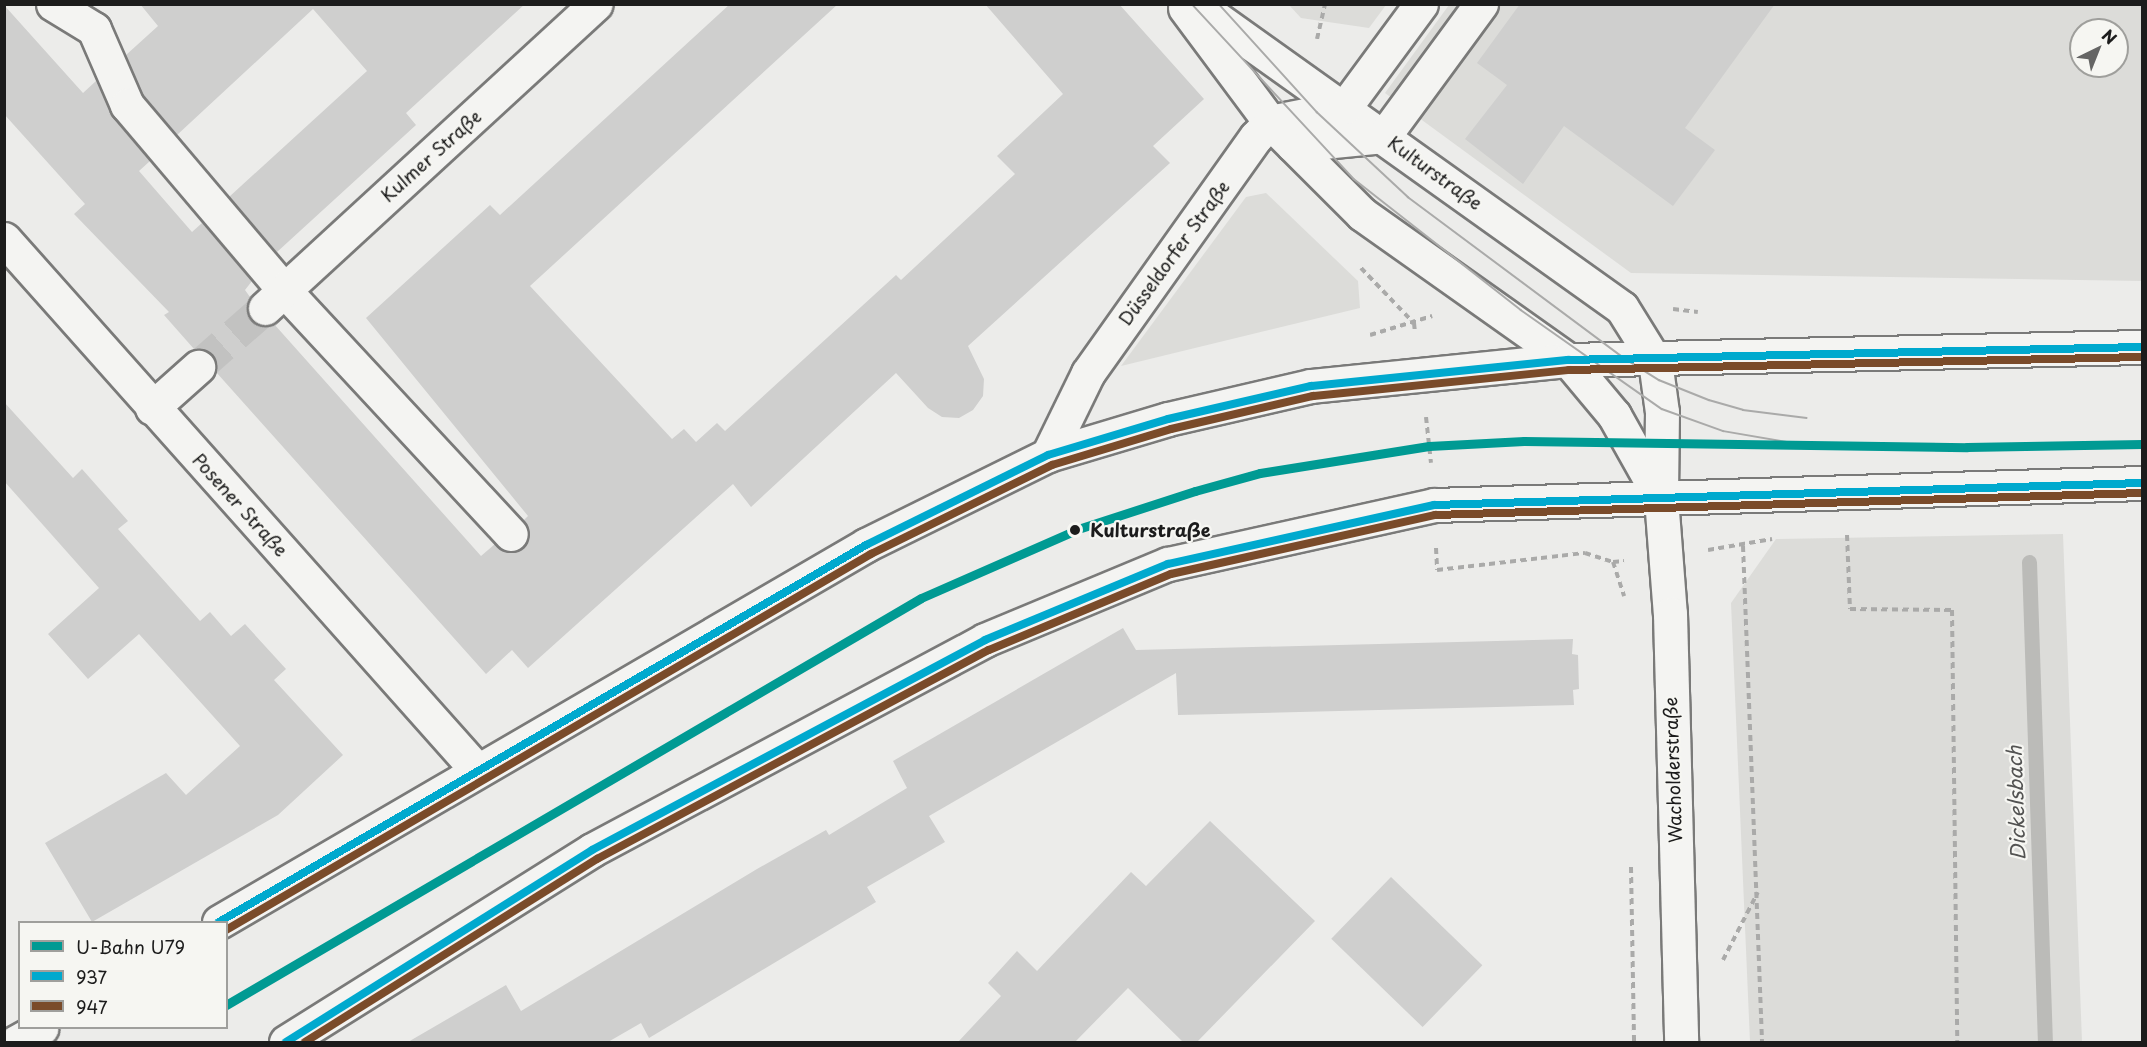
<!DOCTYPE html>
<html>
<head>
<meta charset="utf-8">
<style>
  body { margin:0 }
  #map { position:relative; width:2147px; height:1047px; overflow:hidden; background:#ececea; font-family:"Playpen Sans",sans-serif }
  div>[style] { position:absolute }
  .built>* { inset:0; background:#dcdcd9 }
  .stream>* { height:15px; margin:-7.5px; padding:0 7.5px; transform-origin:7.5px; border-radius:7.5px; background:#bbbbb8 }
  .building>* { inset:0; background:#cfcfce; transform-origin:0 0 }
  .minor-tunnel>* { height:33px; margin-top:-16.5px; transform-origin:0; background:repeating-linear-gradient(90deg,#c2c2c1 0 33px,transparent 0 49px) }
  .path>* { height:4px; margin-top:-2px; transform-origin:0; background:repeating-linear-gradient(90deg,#aaaaa9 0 6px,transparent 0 10.5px) }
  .roads { filter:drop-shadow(2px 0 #7a7a79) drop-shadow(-2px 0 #7a7a79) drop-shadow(0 2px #7a7a79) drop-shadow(0 -2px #7a7a79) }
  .minor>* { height:33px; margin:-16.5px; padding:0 16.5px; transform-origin:16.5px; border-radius:16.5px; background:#f4f4f2 }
  .major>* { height:33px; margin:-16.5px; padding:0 16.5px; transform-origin:16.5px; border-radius:16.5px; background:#f4f4f2 }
  .tram>* { height:1.5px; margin:-0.75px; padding:0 0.75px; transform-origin:0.75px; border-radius:0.75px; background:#aaaaa9 }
  .bus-1>* { height:8px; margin:-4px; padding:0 4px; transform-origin:4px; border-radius:4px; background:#00a9ce }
  .bus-2>* { height:8px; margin:-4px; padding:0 4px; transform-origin:4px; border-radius:4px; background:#7a4b2a }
  .metro-1>* { height:9px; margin:-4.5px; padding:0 4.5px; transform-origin:4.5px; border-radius:4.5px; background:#009a93 }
  .dots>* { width:16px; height:16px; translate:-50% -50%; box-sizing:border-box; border:3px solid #f6f6f2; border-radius:50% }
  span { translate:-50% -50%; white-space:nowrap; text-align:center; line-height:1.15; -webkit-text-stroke:4.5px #f6f6f2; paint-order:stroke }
  .street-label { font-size:18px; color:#1c1c1c }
  .stop-label { font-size:18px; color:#1c1c1c; font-weight:700 }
  .left { translate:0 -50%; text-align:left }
  .water-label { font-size:20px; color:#535352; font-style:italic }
  .frame { position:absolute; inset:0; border:6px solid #1c1c1c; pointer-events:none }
  .legend { position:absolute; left:18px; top:921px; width:210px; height:108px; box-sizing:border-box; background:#f6f6f2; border:2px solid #9f9f9c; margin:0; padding:8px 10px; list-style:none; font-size:18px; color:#1c1c1c }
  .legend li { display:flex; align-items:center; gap:12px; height:30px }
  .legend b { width:30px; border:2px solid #9f9f9c }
  .north { position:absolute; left:2069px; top:18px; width:60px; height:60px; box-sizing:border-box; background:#f6f6f2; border:2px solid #9f9f9c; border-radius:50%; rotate:43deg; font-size:16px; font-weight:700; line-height:24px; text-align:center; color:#1c1c1c }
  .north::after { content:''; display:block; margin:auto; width:21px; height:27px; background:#656564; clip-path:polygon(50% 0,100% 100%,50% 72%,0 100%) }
</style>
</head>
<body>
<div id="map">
  <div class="built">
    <i style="clip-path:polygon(1289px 5px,1386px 5px,1369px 28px,1301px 18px)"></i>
    <i style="clip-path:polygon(evenodd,1449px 5px,2142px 5px,2142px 281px,1631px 273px,1385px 93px,1449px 5px,2081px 30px,2117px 30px,2117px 66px,2081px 66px,2081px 30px)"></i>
    <i style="clip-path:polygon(1266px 193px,1358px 281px,1360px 308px,1121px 366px,1246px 197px)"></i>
    <i style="clip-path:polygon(2063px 534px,2082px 1042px,1750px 1042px,1731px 603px,1776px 539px)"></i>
  </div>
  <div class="stream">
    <i style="left:2029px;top:562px;width:480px;rotate:88.1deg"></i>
  </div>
  <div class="building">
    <i style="clip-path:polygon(140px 4px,525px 4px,406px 113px,416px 125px,277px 252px,229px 197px,367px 71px,313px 9px,177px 135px,143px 95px,126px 55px,158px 26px)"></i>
    <i style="clip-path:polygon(730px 4px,838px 4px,530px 286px,672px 439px,684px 429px,696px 442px,717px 423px,725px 431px,896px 275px,901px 280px,1015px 174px,997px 156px,1063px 94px,985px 4px,1119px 4px,1204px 99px,1153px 146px,1170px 163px,968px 346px,984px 379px,983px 396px,973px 410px,959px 418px,942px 417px,928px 408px,896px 373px,751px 507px,733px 484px,528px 668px,512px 650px,486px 674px,216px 372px,212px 354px,194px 349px,164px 315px,169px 312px,74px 214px,85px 204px,4px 114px,4px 5px,83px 93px,96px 81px,113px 117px,150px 161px,139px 171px,192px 232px,202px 223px,252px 281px,245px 290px,250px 297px,247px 311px,252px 321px,260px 326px,274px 324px,481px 556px,495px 544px,505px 552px,515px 552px,529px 540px,529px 529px,524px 520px,528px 516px,366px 318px,490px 205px,500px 215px)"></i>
    <i style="clip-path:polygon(1520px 4px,1775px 4px,1685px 128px,1715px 150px,1673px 206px,1564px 126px,1523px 184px,1465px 139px,1507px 85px,1477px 63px)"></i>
    <i style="clip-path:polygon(4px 402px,73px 478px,82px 469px,128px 521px,118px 529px,200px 621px,210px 612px,231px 636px,245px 624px,286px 669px,274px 680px,343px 755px,278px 815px,92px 922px,45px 843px,166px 773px,186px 795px,240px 746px,139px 634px,88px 679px,48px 634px,99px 588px,4px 481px)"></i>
    <i style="clip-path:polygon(1123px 628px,1136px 650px,1573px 639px,1572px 654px,1578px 655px,1579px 689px,1573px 690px,1574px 705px,1178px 715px,1176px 673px,929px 816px,945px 842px,867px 887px,876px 902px,649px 1038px,641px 1023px,608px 1042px,408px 1042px,506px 985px,521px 1011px,757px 869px,826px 830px,829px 835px,907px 788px,893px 761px)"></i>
    <i style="clip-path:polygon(1210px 821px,1315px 921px,1197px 1042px,1183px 1042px,1128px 988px,1075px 1042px,958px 1042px,1001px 996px,988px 983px,1017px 951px,1037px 971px,1131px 872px,1146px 886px)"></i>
    <i style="left:1391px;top:877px;width:127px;height:86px;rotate:44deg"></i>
  </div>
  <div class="minor-tunnel">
    <i style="left:198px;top:367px;width:89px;rotate:-41.4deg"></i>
  </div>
  <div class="path">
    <i style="left:1317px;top:39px;width:36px;rotate:-77deg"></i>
    <i style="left:1361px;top:268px;width:76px;rotate:46.1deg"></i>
    <i style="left:1414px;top:323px;width:9px;rotate:84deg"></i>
    <i style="left:1673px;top:309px;width:25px;rotate:7deg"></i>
    <i style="left:1370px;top:335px;width:65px;rotate:-17deg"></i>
    <i style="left:1426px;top:417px;width:46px;rotate:83.8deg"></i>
    <i style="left:1847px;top:535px;width:74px;rotate:87.7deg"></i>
    <i style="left:1850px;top:609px;width:102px;rotate:0.6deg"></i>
    <i style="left:1952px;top:610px;width:432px;rotate:89.3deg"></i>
    <i style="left:1743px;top:546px;width:496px;rotate:87.8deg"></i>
    <i style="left:1436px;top:548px;width:22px;rotate:87deg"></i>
    <i style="left:1437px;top:570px;width:149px;rotate:-6.6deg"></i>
    <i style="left:1585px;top:553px;width:29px;rotate:18deg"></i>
    <i style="left:1613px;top:562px;width:11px;rotate:-5deg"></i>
    <i style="left:1708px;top:550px;width:65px;rotate:-9.8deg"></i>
    <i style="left:1613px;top:562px;width:36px;rotate:72deg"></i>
    <i style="left:1631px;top:867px;width:175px;rotate:89deg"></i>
    <i style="left:1723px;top:960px;width:76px;rotate:-62.8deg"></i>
  </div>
  <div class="roads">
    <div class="minor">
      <i style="left:53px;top:4px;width:48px;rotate:31.4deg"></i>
      <i style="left:94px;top:29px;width:83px;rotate:66.5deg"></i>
      <i style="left:127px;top:105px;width:243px;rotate:49.7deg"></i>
      <i style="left:284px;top:290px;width:333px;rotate:47.1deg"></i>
      <i style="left:1196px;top:4px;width:523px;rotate:35.51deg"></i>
      <i style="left:1622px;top:308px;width:62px;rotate:58.1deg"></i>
      <i style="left:1185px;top:8px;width:142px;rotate:53.3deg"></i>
      <i style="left:1270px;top:122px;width:130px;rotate:45deg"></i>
      <i style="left:1362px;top:214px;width:252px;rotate:35.3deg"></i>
      <i style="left:1293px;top:145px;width:91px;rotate:-5.6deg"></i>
      <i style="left:1384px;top:136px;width:164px;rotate:-53.7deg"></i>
      <i style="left:4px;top:239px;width:711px;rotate:48.31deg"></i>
      <i style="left:265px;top:308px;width:449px;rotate:-42.6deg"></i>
      <i style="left:152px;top:408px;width:62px;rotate:-41.7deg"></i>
      <i style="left:1048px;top:455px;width:91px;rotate:-64deg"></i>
      <i style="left:1088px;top:373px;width:290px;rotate:-54.6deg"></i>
      <i style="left:1256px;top:137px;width:21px;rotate:-47deg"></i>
      <i style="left:1270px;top:122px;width:76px;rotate:-11.3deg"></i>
      <i style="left:1345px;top:107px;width:128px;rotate:-53.6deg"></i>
    </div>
    <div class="major">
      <i style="left:1568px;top:360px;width:72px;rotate:50.1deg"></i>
      <i style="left:1614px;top:415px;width:94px;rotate:60.7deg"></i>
      <i style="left:1655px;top:361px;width:51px;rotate:82.2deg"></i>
      <i style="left:1662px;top:412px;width:86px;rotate:90.7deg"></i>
      <i style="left:1661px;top:498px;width:116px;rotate:85.6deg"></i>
      <i style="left:1670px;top:614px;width:428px;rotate:88.5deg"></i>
      <i style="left:219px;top:922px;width:749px;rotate:-30.23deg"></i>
      <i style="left:866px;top:545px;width:203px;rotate:-26.3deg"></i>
      <i style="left:1048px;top:455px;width:125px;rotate:-16.7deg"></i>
      <i style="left:1168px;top:419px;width:147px;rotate:-13deg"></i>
      <i style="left:1311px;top:386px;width:258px;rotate:-5.8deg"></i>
      <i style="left:1568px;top:360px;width:574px;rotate:-1.3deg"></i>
      <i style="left:16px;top:1042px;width:29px;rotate:-29deg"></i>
      <i style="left:286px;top:1042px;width:361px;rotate:-32.1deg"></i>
      <i style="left:592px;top:850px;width:446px;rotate:-28.1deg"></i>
      <i style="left:985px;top:640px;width:198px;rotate:-22.6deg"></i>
      <i style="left:1168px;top:564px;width:272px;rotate:-12.5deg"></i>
      <i style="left:1434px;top:505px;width:708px;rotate:-1.78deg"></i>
    </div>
  </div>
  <div class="tram">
    <i style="left:1192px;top:4px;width:238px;rotate:47.2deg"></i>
    <i style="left:1354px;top:179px;width:212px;rotate:38.1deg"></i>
    <i style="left:1521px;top:310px;width:172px;rotate:35.1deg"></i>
    <i style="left:1662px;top:409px;width:65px;rotate:19.8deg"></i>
    <i style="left:1723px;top:431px;width:71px;rotate:9.7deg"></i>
    <i style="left:1219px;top:4px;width:146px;rotate:47.8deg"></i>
    <i style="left:1317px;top:112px;width:125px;rotate:43deg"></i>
    <i style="left:1408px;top:197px;width:273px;rotate:36.7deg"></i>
    <i style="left:1627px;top:360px;width:38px;rotate:32deg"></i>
    <i style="left:1659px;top:380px;width:54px;rotate:21.8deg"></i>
    <i style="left:1709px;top:400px;width:35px;rotate:16deg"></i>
    <i style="left:1743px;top:410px;width:64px;rotate:7.1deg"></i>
  </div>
  <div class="bus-1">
    <i style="left:219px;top:922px;width:749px;rotate:-30.23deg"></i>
    <i style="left:866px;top:545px;width:203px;rotate:-26.3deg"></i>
    <i style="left:1048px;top:455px;width:125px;rotate:-16.7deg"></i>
    <i style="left:1168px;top:419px;width:147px;rotate:-13deg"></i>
    <i style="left:1311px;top:386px;width:258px;rotate:-5.8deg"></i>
    <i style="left:1568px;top:360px;width:574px;rotate:-1.3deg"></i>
    <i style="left:286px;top:1042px;width:361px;rotate:-32.1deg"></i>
    <i style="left:592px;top:850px;width:446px;rotate:-28.1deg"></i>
    <i style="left:985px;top:640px;width:198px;rotate:-22.6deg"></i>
    <i style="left:1168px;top:564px;width:272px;rotate:-12.5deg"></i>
    <i style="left:1434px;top:505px;width:708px;rotate:-1.78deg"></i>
  </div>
  <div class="bus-2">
    <i style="left:226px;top:930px;width:747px;rotate:-30.24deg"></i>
    <i style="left:871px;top:554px;width:202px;rotate:-26.2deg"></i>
    <i style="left:1052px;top:465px;width:124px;rotate:-16.8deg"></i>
    <i style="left:1171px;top:429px;width:146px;rotate:-13.1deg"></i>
    <i style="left:1313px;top:396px;width:257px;rotate:-5.8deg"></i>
    <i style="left:1569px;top:370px;width:573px;rotate:-1.3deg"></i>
    <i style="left:305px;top:1042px;width:345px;rotate:-32.1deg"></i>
    <i style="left:597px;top:859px;width:444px;rotate:-28.1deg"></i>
    <i style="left:989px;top:650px;width:197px;rotate:-22.7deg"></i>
    <i style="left:1171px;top:574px;width:271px;rotate:-12.6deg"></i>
    <i style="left:1435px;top:515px;width:707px;rotate:-1.78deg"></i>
  </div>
  <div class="metro-1">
    <i style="left:226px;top:1005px;width:805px;rotate:-30.35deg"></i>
    <i style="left:921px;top:598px;width:171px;rotate:-23.7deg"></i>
    <i style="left:1078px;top:529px;width:123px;rotate:-18deg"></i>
    <i style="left:1195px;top:491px;width:67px;rotate:-15.5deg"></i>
    <i style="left:1260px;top:473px;width:171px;rotate:-9.1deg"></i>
    <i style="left:1429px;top:446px;width:95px;rotate:-3deg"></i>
    <i style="left:1524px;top:441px;width:443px;rotate:0.8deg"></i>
    <i style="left:1967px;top:447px;width:175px;rotate:-1deg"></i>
  </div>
  <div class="dots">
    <i style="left:1075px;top:530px;background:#1c1c1c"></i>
  </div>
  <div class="street-label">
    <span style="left:431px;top:156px;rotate:-42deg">Kulmer Straße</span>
    <span style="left:1435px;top:173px;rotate:36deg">Kulturstraße</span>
    <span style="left:1174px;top:253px;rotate:-54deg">Düsseldorfer Straße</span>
    <span style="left:240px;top:505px;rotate:48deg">Posener Straße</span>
    <span style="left:1673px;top:770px;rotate:-92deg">Wacholderstraße</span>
  </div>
  <div class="stop-label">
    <span class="left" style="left:1090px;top:530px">Kulturstraße</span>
  </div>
  <div class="water-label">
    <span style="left:2016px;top:803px;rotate:-92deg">Dickelsbach</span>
  </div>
  <div class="frame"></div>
  <ul class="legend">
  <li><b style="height:8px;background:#009a93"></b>U-Bahn U79</li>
  <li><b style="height:8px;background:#00a9ce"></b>937</li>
  <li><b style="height:8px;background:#7a4b2a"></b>947</li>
  </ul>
  <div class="north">N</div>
</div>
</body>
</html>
